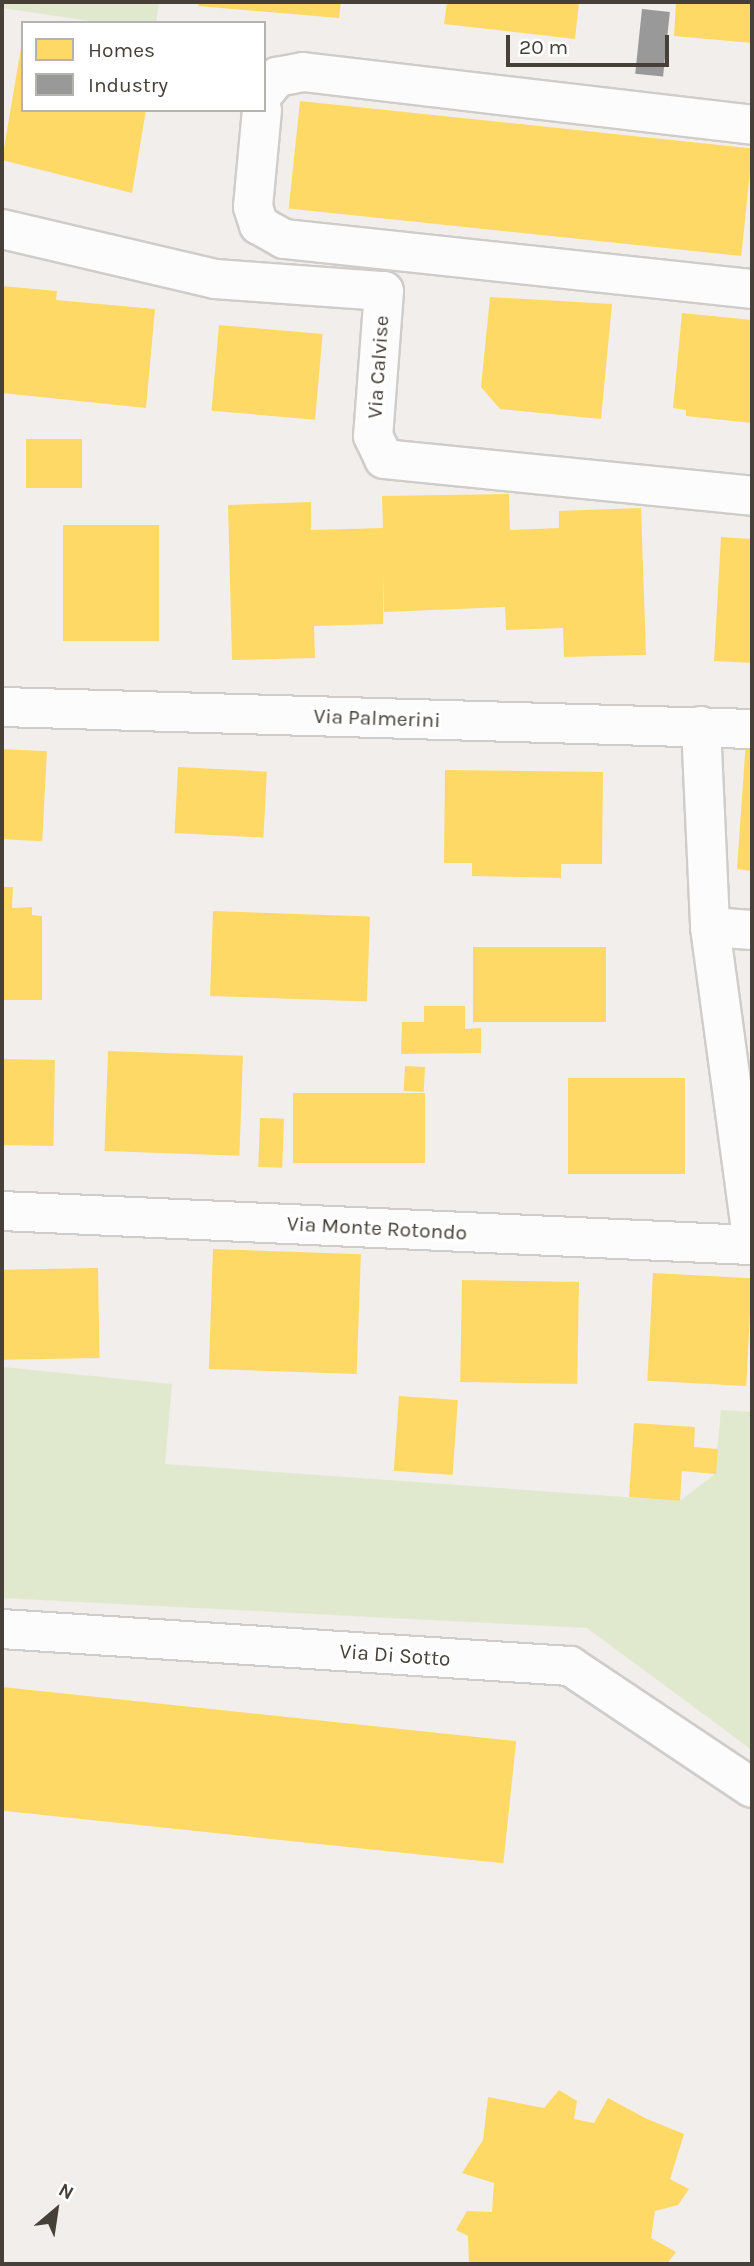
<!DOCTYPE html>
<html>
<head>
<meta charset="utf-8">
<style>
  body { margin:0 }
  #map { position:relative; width:754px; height:2266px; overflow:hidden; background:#f1eeeb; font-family:Karla,sans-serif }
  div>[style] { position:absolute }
  .green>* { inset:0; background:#e0e9cd }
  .homes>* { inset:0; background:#ffd966; transform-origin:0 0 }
  .industry>* { inset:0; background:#999; transform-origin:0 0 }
  .roads { filter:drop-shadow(2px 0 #cfccc9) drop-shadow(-2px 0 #cfccc9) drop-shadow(0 2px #cfccc9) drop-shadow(0 -2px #cfccc9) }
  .minor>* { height:38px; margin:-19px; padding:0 19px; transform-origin:19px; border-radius:19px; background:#fdfcfc }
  span { translate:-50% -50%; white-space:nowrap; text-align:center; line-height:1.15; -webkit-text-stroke:7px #fff; paint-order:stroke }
  .street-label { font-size:21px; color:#464038 }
  .frame { position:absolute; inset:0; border:4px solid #464038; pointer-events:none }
  .legend { position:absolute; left:21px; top:21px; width:245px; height:91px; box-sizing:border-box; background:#fff; border:2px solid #b5b3af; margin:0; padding:9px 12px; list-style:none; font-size:21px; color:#464038 }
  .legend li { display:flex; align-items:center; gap:14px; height:35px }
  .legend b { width:35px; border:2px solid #b5b3af }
  .north { position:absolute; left:21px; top:2175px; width:70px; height:70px; -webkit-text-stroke:5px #fff; paint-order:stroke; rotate:29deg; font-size:19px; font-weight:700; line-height:28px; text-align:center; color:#464038 }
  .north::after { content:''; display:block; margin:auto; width:24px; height:32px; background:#464038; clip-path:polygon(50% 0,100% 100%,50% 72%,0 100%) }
  .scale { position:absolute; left:506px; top:35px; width:163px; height:32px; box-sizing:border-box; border:4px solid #464038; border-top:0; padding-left:9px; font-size:21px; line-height:24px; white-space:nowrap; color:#464038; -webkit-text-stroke:5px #fff; paint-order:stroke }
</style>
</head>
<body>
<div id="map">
  <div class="green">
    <i style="clip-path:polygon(2px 2px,159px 2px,156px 23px,104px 23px,2px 8px)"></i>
    <i style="clip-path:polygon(2px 1367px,172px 1384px,165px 1464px,680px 1501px,715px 1474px,721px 1410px,752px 1412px,752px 1750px,587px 1628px,2px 1598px)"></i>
  </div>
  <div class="homes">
    <i style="clip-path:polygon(199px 2px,341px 2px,339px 18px,198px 6px)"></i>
    <i style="clip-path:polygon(447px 2px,579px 2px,575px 39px,444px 24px)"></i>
    <i style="clip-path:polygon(676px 2px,752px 2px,752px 43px,674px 36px)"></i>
    <i style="clip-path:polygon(21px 48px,23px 110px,146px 110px,132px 193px,2px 160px)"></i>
    <i style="left:300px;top:101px;width:455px;height:108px;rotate:6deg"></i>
    <i style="clip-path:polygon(2px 286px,57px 291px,56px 300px,155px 309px,146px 408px,2px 393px)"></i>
    <i style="clip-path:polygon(490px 297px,612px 304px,601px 419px,500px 409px,481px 387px)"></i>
    <i style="clip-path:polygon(682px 313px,752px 320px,752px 423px,686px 416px,686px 410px,673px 408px)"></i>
    <i style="left:219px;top:325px;width:104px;height:86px;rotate:5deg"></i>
    <i style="left:26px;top:439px;width:56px;height:49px"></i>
    <i style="clip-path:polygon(509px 494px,510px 530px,559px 528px,559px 511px,641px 508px,646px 655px,564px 657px,563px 628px,506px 630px,505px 607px,384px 612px,384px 574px,383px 624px,314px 626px,315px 658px,232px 660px,228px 505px,311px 502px,311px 530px,383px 528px,382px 496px)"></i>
    <i style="left:159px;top:525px;width:116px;height:96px;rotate:90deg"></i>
    <i style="clip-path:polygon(721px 537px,752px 539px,752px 663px,714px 661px)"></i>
    <i style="clip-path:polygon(746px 740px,752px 740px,752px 871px,737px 869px)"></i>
    <i style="left:2px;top:749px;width:45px;height:90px;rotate:3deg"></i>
    <i style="left:178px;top:767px;width:89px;height:66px;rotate:3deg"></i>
    <i style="clip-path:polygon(445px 770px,603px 772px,602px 864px,561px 864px,561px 878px,472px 876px,472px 863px,444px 863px)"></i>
    <i style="clip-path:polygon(2px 887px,13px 887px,12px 908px,32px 907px,32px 915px,42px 916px,42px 1000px,2px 1000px)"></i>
    <i style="left:213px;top:911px;width:157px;height:85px;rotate:2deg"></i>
    <i style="left:473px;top:947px;width:133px;height:75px"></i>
    <i style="clip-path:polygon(424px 1006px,465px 1006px,465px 1029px,481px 1028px,481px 1053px,401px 1054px,402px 1022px,424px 1022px)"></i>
    <i style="left:108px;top:1051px;width:135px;height:100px;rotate:2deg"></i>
    <i style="left:2px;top:1059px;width:53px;height:86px;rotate:1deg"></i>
    <i style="left:405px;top:1066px;width:20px;height:25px;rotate:3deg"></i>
    <i style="left:568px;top:1078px;width:117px;height:96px"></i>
    <i style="left:293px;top:1093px;width:132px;height:70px"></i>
    <i style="left:260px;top:1118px;width:24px;height:49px;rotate:2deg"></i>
    <i style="left:213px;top:1249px;width:148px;height:120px;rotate:2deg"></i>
    <i style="left:98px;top:1268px;width:90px;height:96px;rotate:89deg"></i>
    <i style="left:653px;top:1273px;width:99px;height:108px;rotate:3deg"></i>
    <i style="left:462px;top:1280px;width:117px;height:102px;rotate:1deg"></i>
    <i style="left:399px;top:1396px;width:59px;height:75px;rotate:4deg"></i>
    <i style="clip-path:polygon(634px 1423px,695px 1427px,694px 1447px,718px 1449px,716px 1474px,682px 1471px,680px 1501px,629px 1497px)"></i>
    <i style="left:2px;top:1687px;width:517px;height:123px;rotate:6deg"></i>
    <i style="clip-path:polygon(559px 2090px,577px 2101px,574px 2119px,594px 2123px,608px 2098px,647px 2119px,684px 2134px,670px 2179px,689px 2189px,678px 2205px,655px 2211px,651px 2238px,676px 2252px,667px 2264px,469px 2264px,468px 2236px,456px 2230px,467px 2211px,492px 2212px,494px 2183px,462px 2173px,483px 2140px,488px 2097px,544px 2108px)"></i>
  </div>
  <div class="industry">
    <i style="left:642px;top:9px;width:28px;height:65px;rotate:6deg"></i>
  </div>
  <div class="roads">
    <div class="minor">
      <i style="left:264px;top:93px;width:21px;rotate:-51deg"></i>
      <i style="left:277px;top:77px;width:26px;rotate:-11deg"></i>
      <i style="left:303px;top:72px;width:452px;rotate:6.7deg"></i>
      <i style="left:262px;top:110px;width:97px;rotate:95.3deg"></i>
      <i style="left:253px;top:207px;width:19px;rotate:72deg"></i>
      <i style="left:259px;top:225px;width:29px;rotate:29deg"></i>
      <i style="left:284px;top:239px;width:471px;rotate:6.1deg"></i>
      <i style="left:2px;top:229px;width:219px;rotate:13.2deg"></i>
      <i style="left:215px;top:279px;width:169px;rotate:4.1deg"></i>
      <i style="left:384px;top:291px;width:145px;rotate:94.3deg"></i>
      <i style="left:373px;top:436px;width:25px;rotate:64deg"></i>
      <i style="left:384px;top:459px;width:370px;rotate:5.7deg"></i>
      <i style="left:2px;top:707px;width:750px;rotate:1.68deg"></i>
      <i style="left:701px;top:726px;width:201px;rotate:87.4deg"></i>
      <i style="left:710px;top:927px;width:312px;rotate:82.3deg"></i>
      <i style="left:710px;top:927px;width:42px;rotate:4.1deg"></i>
      <i style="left:2px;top:1211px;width:751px;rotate:2.6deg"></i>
      <i style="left:2px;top:1629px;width:569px;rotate:3.73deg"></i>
      <i style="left:570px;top:1666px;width:219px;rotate:33.8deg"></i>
    </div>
  </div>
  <div class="street-label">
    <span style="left:378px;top:367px;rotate:-86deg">Via Calvise</span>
    <span style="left:377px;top:718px;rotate:2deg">Via Palmerini</span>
    <span style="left:377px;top:1228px;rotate:3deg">Via Monte Rotondo</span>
    <span style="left:395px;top:1655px;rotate:4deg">Via Di Sotto</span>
  </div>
  <div class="frame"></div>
  <ul class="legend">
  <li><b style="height:19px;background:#ffd966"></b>Homes</li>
  <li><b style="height:19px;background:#999"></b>Industry</li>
  </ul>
  <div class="north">N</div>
  <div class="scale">20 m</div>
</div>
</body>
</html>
